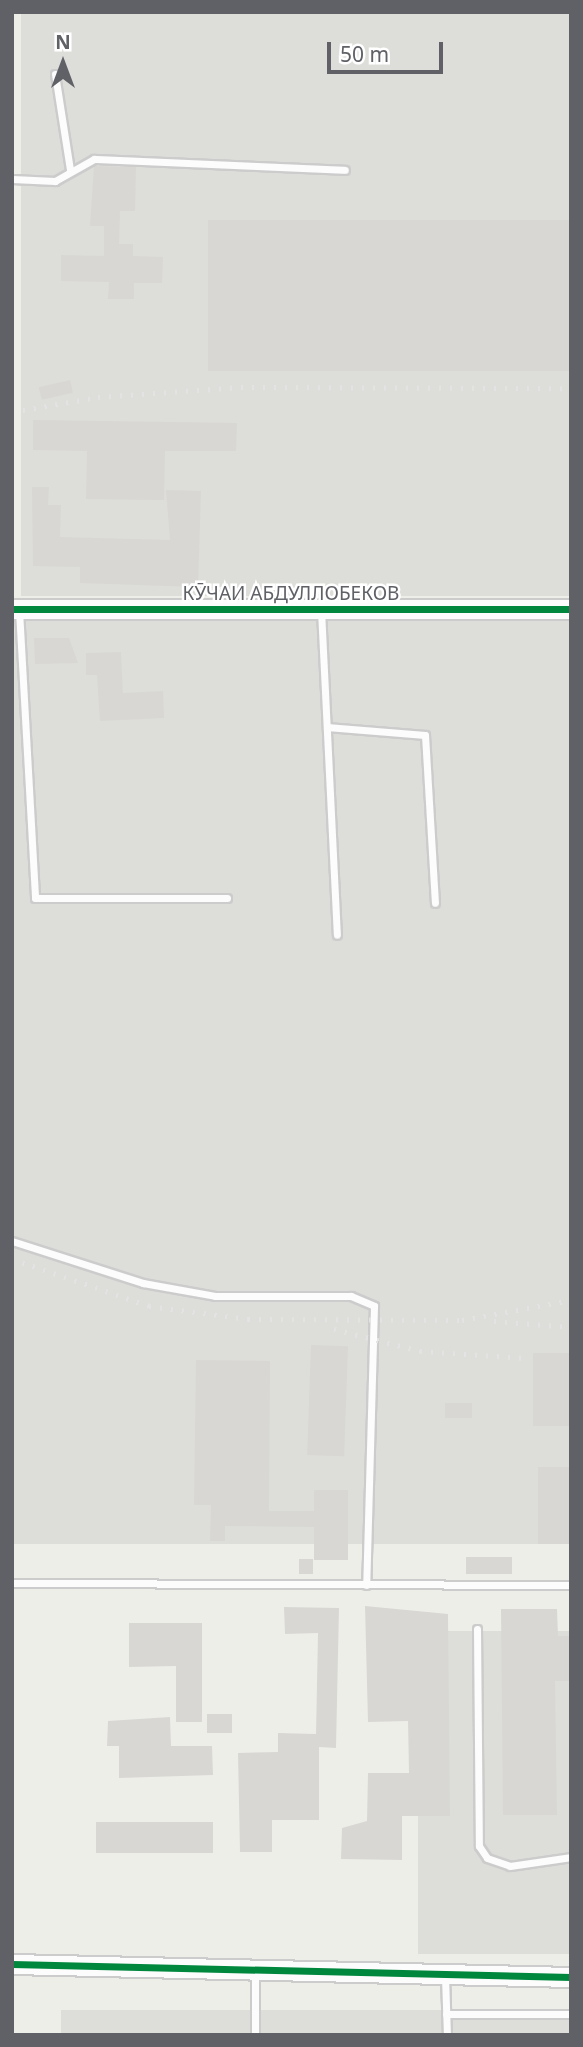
<!DOCTYPE html>
<html>
<head>
<meta charset="utf-8">
<style>
  body { margin:0 }
  #map { position:relative; width:583px; height:2047px; overflow:hidden; background:#eeeee9; font-family:"Noto Sans",sans-serif }
  div>[style] { position:absolute }
  .industrial>* { inset:0; background:#ddddda; transform-origin:0 0 }
  .building>* { inset:0; background:#d8d7d4; transform-origin:0 0 }
  .roads { filter:drop-shadow(2px 0 #cbcccb) drop-shadow(-2px 0 #cbcccb) drop-shadow(0 2px #cbcccb) drop-shadow(0 -2px #cbcccb) }
  .lane>* { height:7px; margin:-3.5px; padding:0 3.5px; transform-origin:3.5px; border-radius:3.5px; background:#fcfcfc }
  .secondary>* { height:19px; margin:-9.5px; padding:0 9.5px; transform-origin:9.5px; border-radius:9.5px; background:#fcfcfc }
  .rail>* { height:4.5px; margin-top:-2.25px; transform-origin:0; background:repeating-linear-gradient(90deg,#e3e3e3 0 2px,transparent 0 11px) }
  .cycleway>* { height:7px; margin:-3.5px; padding:0 3.5px; transform-origin:3.5px; border-radius:3.5px; background:#00873e }
  span { translate:-50% -50%; white-space:nowrap; text-align:center; line-height:1.15; -webkit-text-stroke:5px #fff; paint-order:stroke }
  .street-label { font-size:19px; color:#5f6166 }
  .frame { position:absolute; inset:0; border:14px solid #5f6166; pointer-events:none }
  .north { position:absolute; left:28px; top:28px; width:70px; height:70px; -webkit-text-stroke:5px #fff; paint-order:stroke; rotate:0deg; font-size:19px; font-weight:700; line-height:28px; text-align:center; color:#5f6166 }
  .north::after { content:''; display:block; margin:auto; width:24px; height:32px; background:#5f6166; clip-path:polygon(50% 0,100% 100%,50% 72%,0 100%) }
  .scale { position:absolute; left:327px; top:42px; width:116px; height:32px; box-sizing:border-box; border:4px solid #5f6166; border-top:0; padding-left:9px; font-size:21px; line-height:24px; white-space:nowrap; color:#5f6166; -webkit-text-stroke:5px #fff; paint-order:stroke }
</style>
</head>
<body>
<div id="map">
  <div class="industrial">
    <i style="left:21px;top:12px;width:550px;height:584px"></i>
    <i style="left:12px;top:615px;width:559px;height:929px"></i>
    <i style="left:571px;top:1631px;width:323px;height:153px;rotate:90deg"></i>
    <i style="left:571px;top:2010px;width:25px;height:510px;rotate:90deg"></i>
  </div>
  <div class="building">
    <i style="clip-path:polygon(94px 166px,136px 167px,135px 211px,120px 211px,119px 244px,133px 244px,133px 256px,163px 257px,162px 283px,134px 283px,134px 299px,108px 299px,109px 282px,61px 281px,61px 255px,104px 256px,104px 226px,90px 226px)"></i>
    <i style="left:208px;top:220px;width:363px;height:151px"></i>
    <i style="left:70px;top:380px;width:13px;height:32px;rotate:77deg"></i>
    <i style="clip-path:polygon(33px 420px,237px 423px,236px 451px,165px 451px,164px 500px,86px 499px,87px 451px,33px 450px)"></i>
    <i style="clip-path:polygon(32px 487px,49px 487px,48px 505px,61px 505px,60px 537px,170px 540px,166px 490px,201px 491px,198px 587px,80px 583px,80px 567px,33px 566px)"></i>
    <i style="clip-path:polygon(34px 638px,69px 638px,78px 663px,35px 664px)"></i>
    <i style="clip-path:polygon(121px 652px,123px 693px,163px 691px,164px 718px,100px 721px,97px 675px,86px 675px,86px 653px)"></i>
    <i style="left:311px;top:1345px;width:37px;height:110px;rotate:2deg"></i>
    <i style="left:533px;top:1353px;width:38px;height:73px"></i>
    <i style="clip-path:polygon(196px 1360px,270px 1361px,269px 1511px,314px 1511px,314px 1490px,348px 1490px,348px 1560px,314px 1560px,314px 1527px,225px 1526px,225px 1541px,210px 1541px,211px 1505px,194px 1505px)"></i>
    <i style="left:445px;top:1403px;width:27px;height:15px"></i>
    <i style="left:538px;top:1467px;width:33px;height:77px"></i>
    <i style="left:466px;top:1557px;width:46px;height:17px"></i>
    <i style="left:299px;top:1559px;width:14px;height:15px"></i>
    <i style="clip-path:polygon(365px 1606px,448px 1614px,450px 1816px,402px 1816px,402px 1860px,341px 1859px,342px 1828px,367px 1821px,368px 1773px,409px 1773px,408px 1721px,368px 1722px)"></i>
    <i style="clip-path:polygon(284px 1607px,339px 1608px,336px 1748px,319px 1747px,319px 1820px,272px 1820px,272px 1852px,240px 1852px,238px 1753px,278px 1752px,278px 1733px,316px 1734px,318px 1633px,285px 1634px)"></i>
    <i style="clip-path:polygon(501px 1609px,557px 1609px,558px 1636px,571px 1636px,571px 1681px,555px 1681px,557px 1815px,503px 1815px)"></i>
    <i style="clip-path:polygon(129px 1623px,202px 1623px,202px 1722px,176px 1722px,176px 1666px,129px 1667px)"></i>
    <i style="left:207px;top:1714px;width:25px;height:19px"></i>
    <i style="clip-path:polygon(170px 1717px,171px 1746px,212px 1746px,213px 1775px,119px 1778px,119px 1746px,107px 1746px,108px 1721px)"></i>
    <i style="left:96px;top:1822px;width:117px;height:31px"></i>
  </div>
  <div class="roads">
    <div class="lane">
      <i style="left:55px;top:74px;width:97px;rotate:81.1deg"></i>
      <i style="left:12px;top:179px;width:43px;rotate:2.7deg"></i>
      <i style="left:55px;top:181px;width:45px;rotate:-29.4deg"></i>
      <i style="left:94px;top:159px;width:251px;rotate:2.5deg"></i>
      <i style="left:19px;top:610px;width:288px;rotate:86.8deg"></i>
      <i style="left:35px;top:898px;width:192px"></i>
      <i style="left:321px;top:610px;width:325px;rotate:87.2deg"></i>
      <i style="left:327px;top:727px;width:98px;rotate:4.7deg"></i>
      <i style="left:425px;top:735px;width:168px;rotate:86.6deg"></i>
      <i style="left:12px;top:1241px;width:138px;rotate:17.8deg"></i>
      <i style="left:143px;top:1283px;width:73px;rotate:10.2deg"></i>
      <i style="left:215px;top:1296px;width:136px"></i>
      <i style="left:351px;top:1296px;width:25px;rotate:23deg"></i>
      <i style="left:374px;top:1306px;width:279px;rotate:91.6deg"></i>
      <i style="left:12px;top:1583px;width:559px;rotate:0.2deg"></i>
      <i style="left:477px;top:1629px;width:217px;rotate:89.5deg"></i>
      <i style="left:479px;top:1846px;width:14px;rotate:56deg"></i>
      <i style="left:487px;top:1858px;width:24px;rotate:19deg"></i>
      <i style="left:510px;top:1866px;width:62px;rotate:-8.4deg"></i>
      <i style="left:445px;top:1976px;width:59px;rotate:88.1deg"></i>
      <i style="left:446px;top:2014px;width:125px"></i>
      <i style="left:255px;top:2035px;width:63px;rotate:-90deg"></i>
    </div>
    <div class="secondary">
      <i style="left:12px;top:609px;width:559px"></i>
      <i style="left:12px;top:1964px;width:559px;rotate:1.33deg"></i>
    </div>
  </div>
  <div class="rail">
    <i style="left:12px;top:412px;width:87px;rotate:-9.9deg"></i>
    <i style="left:98px;top:397px;width:143px;rotate:-4deg"></i>
    <i style="left:241px;top:387px;width:330px;rotate:0.2deg"></i>
    <i style="left:12px;top:1259px;width:145px;rotate:18.9deg"></i>
    <i style="left:149px;top:1306px;width:100px;rotate:7.5deg"></i>
    <i style="left:248px;top:1319px;width:214px;rotate:0.3deg"></i>
    <i style="left:462px;top:1320px;width:111px;rotate:-10.4deg"></i>
    <i style="left:494px;top:1321px;width:77px;rotate:4.5deg"></i>
    <i style="left:334px;top:1329px;width:89px;rotate:14.3deg"></i>
    <i style="left:420px;top:1351px;width:107px;rotate:3.7deg"></i>
  </div>
  <div class="cycleway">
    <i style="left:12px;top:609px;width:559px"></i>
    <i style="left:12px;top:1964px;width:559px;rotate:1.33deg"></i>
  </div>
  <div class="street-label">
    <span style="left:291px;top:594px">КӮЧАИ АБДУЛЛОБЕКОВ</span>
  </div>
  <div class="frame"></div>
  <div class="north">N</div>
  <div class="scale">50 m</div>
</div>
</body>
</html>
